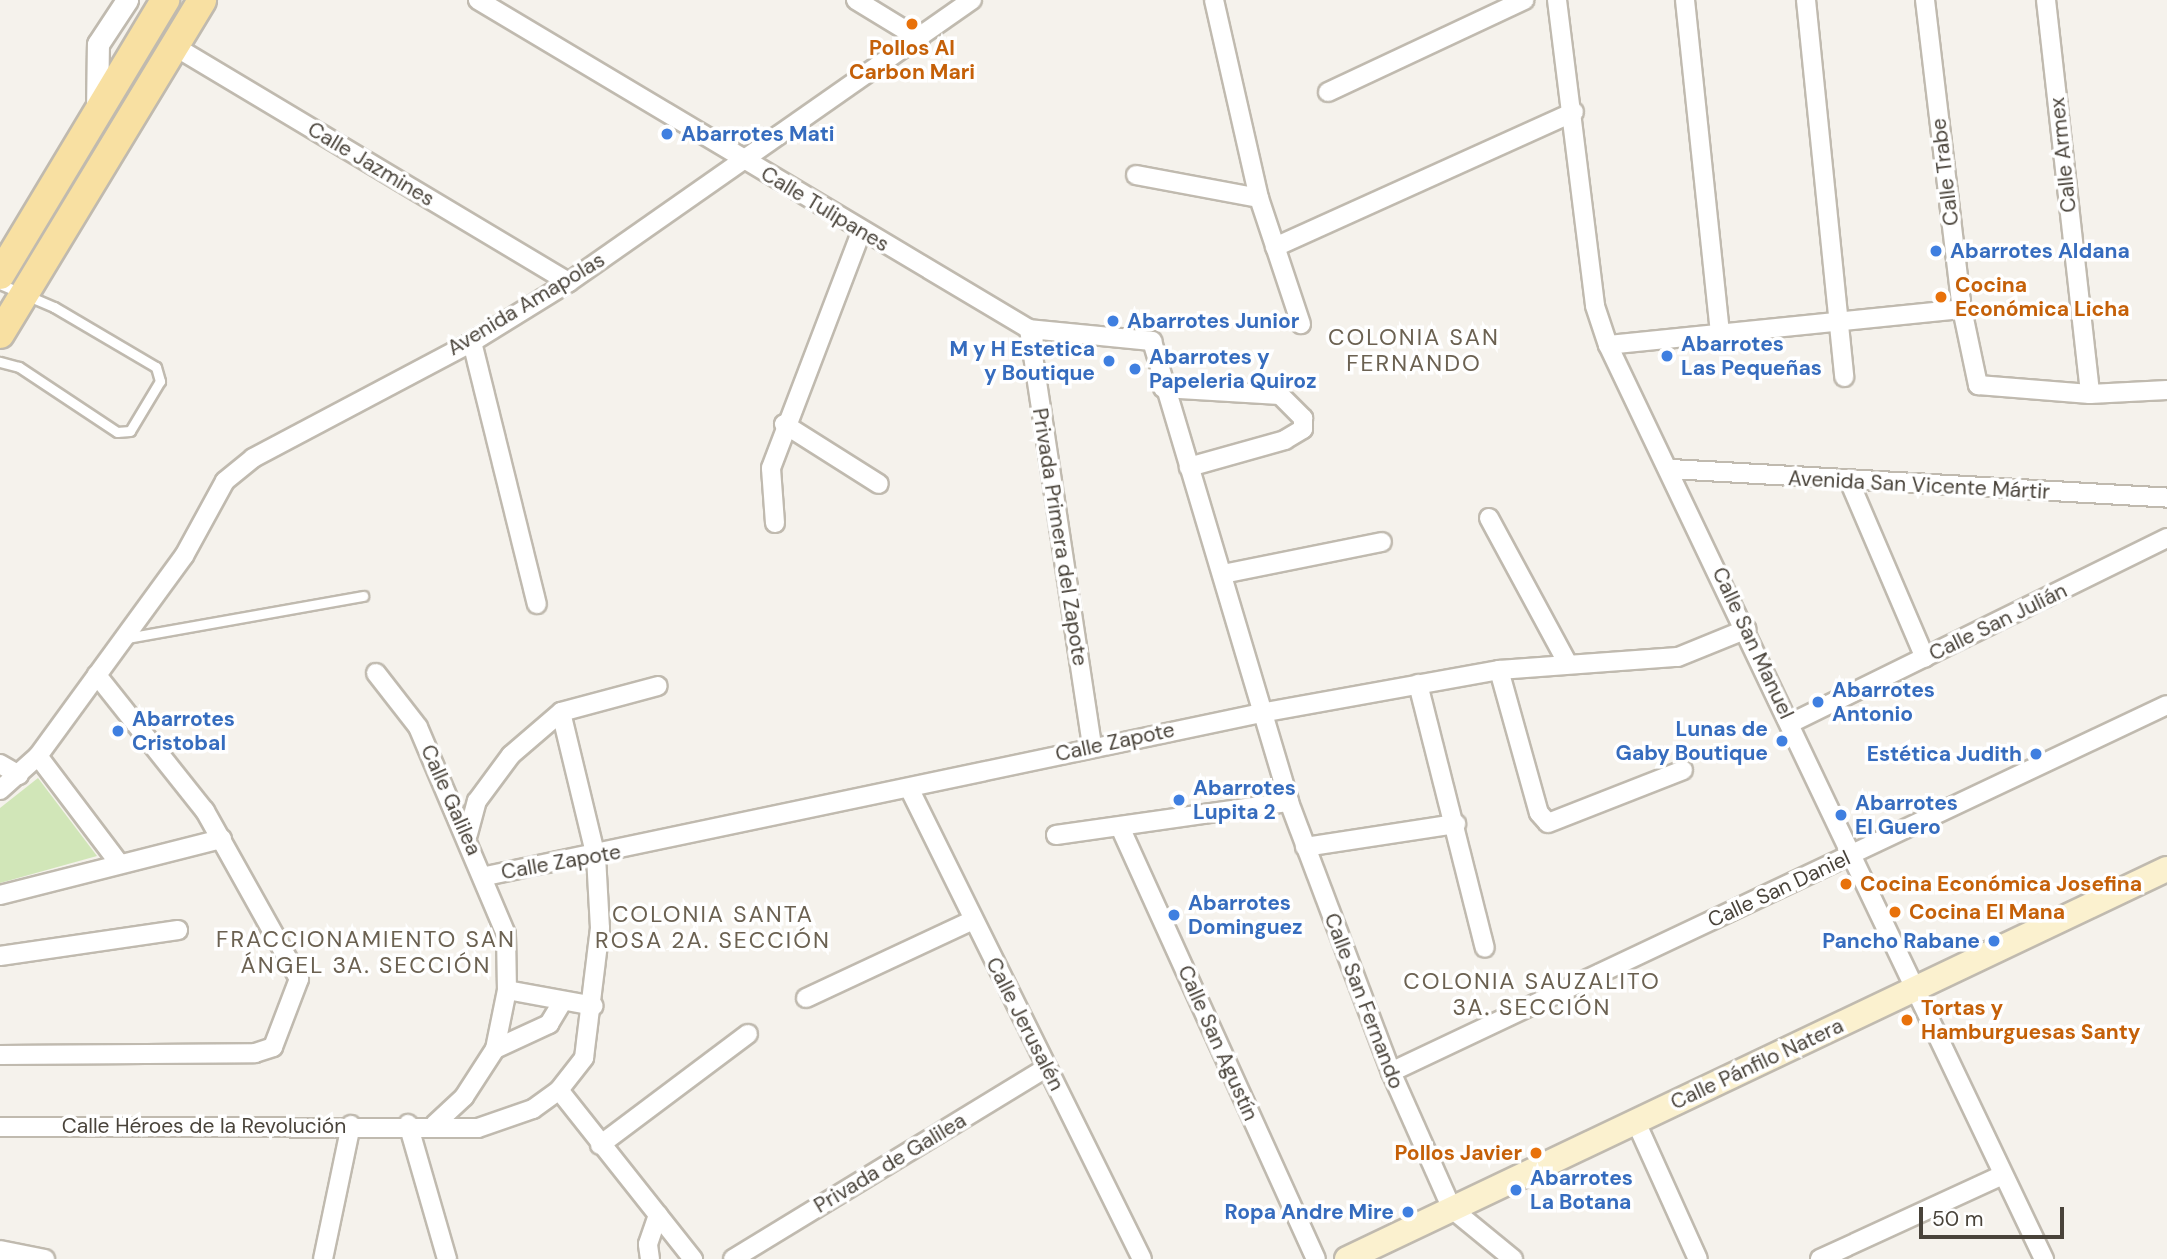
<!DOCTYPE html>
<html>
<head>
<meta charset="utf-8">
<style>
  body { margin:0 }
  #map { position:relative; width:2167px; height:1259px; overflow:hidden; background:#f5f2ec; font-family:"DM Sans",sans-serif }
  div>[style] { position:absolute }
  .green>* { inset:0; background:#d1e6b8 }
  .roads { filter:drop-shadow(2px 0 #c0baaf) drop-shadow(-2px 0 #c0baaf) drop-shadow(0 2px #c0baaf) drop-shadow(0 -2px #c0baaf) }
  .service>* { height:9px; margin:-4.5px; padding:0 4.5px; transform-origin:4.5px; border-radius:4.5px; background:#fff }
  .minor>* { height:18px; margin:-9px; padding:0 9px; transform-origin:9px; border-radius:9px; background:#fff }
  .tertiary>* { height:21px; margin:-10.5px; padding:0 10.5px; transform-origin:10.5px; border-radius:10.5px; background:#fff }
  .secondary>* { height:24px; margin:-12px; padding:0 12px; transform-origin:12px; border-radius:12px; background:#fbf1cf }
  .primary>* { height:28px; margin:-14px; padding:0 14px; transform-origin:14px; border-radius:14px; background:#f8e0a2 }
  .dots>* { width:19px; height:19px; translate:-50% -50%; box-sizing:border-box; border:4px solid #fff; border-radius:50% }
  span { translate:-50% -50%; white-space:nowrap; text-align:center; line-height:1.15; -webkit-text-stroke:7px #fff; paint-order:stroke }
  .food-label { font-size:21px; color:#c56008; font-weight:700 }
  .left { translate:0 -50%; text-align:left }
  .right { translate:-100% -50%; text-align:right }
  .shop-label { font-size:21px; color:#366cbe; font-weight:700 }
  .street-label { font-size:21px; color:#49433a }
  .neighbourhood-label { font-size:23px; color:#6b6151; letter-spacing:2px }
  .scale { position:absolute; left:1919px; top:1207px; width:145px; height:32px; box-sizing:border-box; border:4px solid #49433a; border-top:0; padding-left:9px; font-size:21px; line-height:24px; white-space:nowrap; color:#49433a; -webkit-text-stroke:5px #fff; paint-order:stroke }
</style>
</head>
<body>
<div id="map">
  <div class="green">
    <i style="clip-path:polygon(38px 778px,97px 856px,0 883px,0 808px)"></i>
  </div>
  <div class="roads">
    <div class="service">
      <i style="left:0;top:284px;width:59px;rotate:23.1deg"></i>
      <i style="left:54px;top:307px;width:118px;rotate:30.5deg"></i>
      <i style="left:156px;top:367px;width:15px;rotate:74deg"></i>
      <i style="left:160px;top:381px;width:58px;rotate:121deg"></i>
      <i style="left:130px;top:431px;width:13px;rotate:176deg"></i>
      <i style="left:117px;top:432px;width:118px;rotate:-146.4deg"></i>
      <i style="left:19px;top:367px;width:20px;rotate:-165deg"></i>
      <i style="left:127px;top:638px;width:240px;rotate:-10.1deg"></i>
    </div>
    <div class="minor">
      <i style="left:478px;top:0;width:642px;rotate:30.84deg"></i>
      <i style="left:1029px;top:329px;width:124px;rotate:5.6deg"></i>
      <i style="left:1152px;top:341px;width:481px;rotate:73.4deg"></i>
      <i style="left:1289px;top:802px;width:289px;rotate:69.3deg"></i>
      <i style="left:1391px;top:1072px;width:150px;rotate:66deg"></i>
      <i style="left:1452px;top:1209px;width:79px;rotate:39.3deg"></i>
      <i style="left:856px;top:0;width:75px;rotate:31.4deg"></i>
      <i style="left:1214px;top:0;width:203px;rotate:77.2deg"></i>
      <i style="left:1259px;top:198px;width:133px;rotate:71.6deg"></i>
      <i style="left:1557px;top:0;width:308px;rotate:82.9deg"></i>
      <i style="left:1595px;top:306px;width:41px;rotate:71.6deg"></i>
      <i style="left:1608px;top:345px;width:1013px;rotate:64.5deg"></i>
      <i style="left:1685px;top:0;width:335px;rotate:84deg"></i>
      <i style="left:1806px;top:0;width:379px;rotate:84.2deg"></i>
      <i style="left:1925px;top:0;width:311px;rotate:83.2deg"></i>
      <i style="left:1962px;top:309px;width:78px;rotate:78.1deg"></i>
      <i style="left:1978px;top:385px;width:112px;rotate:4.6deg"></i>
      <i style="left:2090px;top:394px;width:77px;rotate:-3deg"></i>
      <i style="left:2046px;top:0;width:396px;rotate:83.6deg"></i>
      <i style="left:174px;top:46px;width:460px;rotate:30.9deg"></i>
      <i style="left:1328px;top:92px;width:217px;rotate:-25.1deg"></i>
      <i style="left:1136px;top:175px;width:125px;rotate:10.6deg"></i>
      <i style="left:1275px;top:247px;width:328px;rotate:-24.3deg"></i>
      <i style="left:1029px;top:329px;width:421px;rotate:81.4deg"></i>
      <i style="left:472px;top:342px;width:270px;rotate:76.1deg"></i>
      <i style="left:1608px;top:345px;width:356px;rotate:-5.8deg"></i>
      <i style="left:1163px;top:388px;width:117px;rotate:3.4deg"></i>
      <i style="left:1280px;top:395px;width:33px;rotate:45deg"></i>
      <i style="left:1303px;top:418px;width:11px;rotate:90deg"></i>
      <i style="left:1303px;top:429px;width:21px;rotate:149deg"></i>
      <i style="left:1285px;top:440px;width:100px;rotate:164.3deg"></i>
      <i style="left:784px;top:424px;width:112px;rotate:32.3deg"></i>
      <i style="left:1671px;top:469px;width:497px;rotate:3.3deg"></i>
      <i style="left:1850px;top:483px;width:190px;rotate:66.8deg"></i>
      <i style="left:1489px;top:518px;width:166px;rotate:61.6deg"></i>
      <i style="left:775px;top:523px;width:55px;rotate:-94.2deg"></i>
      <i style="left:771px;top:468px;width:253px;rotate:-69.1deg"></i>
      <i style="left:1223px;top:574px;width:162px;rotate:-11.4deg"></i>
      <i style="left:1499px;top:670px;width:148px;rotate:74.4deg"></i>
      <i style="left:1539px;top:813px;width:13px;rotate:48deg"></i>
      <i style="left:1548px;top:823px;width:145px;rotate:-21.4deg"></i>
      <i style="left:376px;top:673px;width:68px;rotate:52.1deg"></i>
      <i style="left:418px;top:727px;width:225px;rotate:67deg"></i>
      <i style="left:506px;top:934px;width:56px;rotate:89deg"></i>
      <i style="left:507px;top:990px;width:60px;rotate:101.5deg"></i>
      <i style="left:495px;top:1049px;width:57px;rotate:122.9deg"></i>
      <i style="left:464px;top:1097px;width:40px;rotate:137deg"></i>
      <i style="left:1418px;top:684px;width:272px;rotate:75.8deg"></i>
      <i style="left:1791px;top:723px;width:419px;rotate:-26.2deg"></i>
      <i style="left:38px;top:756px;width:134px;rotate:52.9deg"></i>
      <i style="left:0;top:764px;width:22px;rotate:30deg"></i>
      <i style="left:909px;top:788px;width:525px;rotate:63.68deg"></i>
      <i style="left:0;top:790px;width:51px;rotate:-41.8deg"></i>
      <i style="left:38px;top:756px;width:248px;rotate:-53.9deg"></i>
      <i style="left:184px;top:556px;width:85px;rotate:-61.3deg"></i>
      <i style="left:225px;top:481px;width:36px;rotate:-39deg"></i>
      <i style="left:253px;top:458px;width:248px;rotate:-27.9deg"></i>
      <i style="left:472px;top:342px;width:114px;rotate:-31.7deg"></i>
      <i style="left:569px;top:282px;width:492px;rotate:-35deg"></i>
      <i style="left:1120px;top:827px;width:474px;rotate:65.6deg"></i>
      <i style="left:468px;top:834px;width:34px;rotate:-75deg"></i>
      <i style="left:477px;top:801px;width:57px;rotate:-53.5deg"></i>
      <i style="left:511px;top:755px;width:66px;rotate:-40.7deg"></i>
      <i style="left:561px;top:712px;width:100px;rotate:-15deg"></i>
      <i style="left:1056px;top:835px;width:235px;rotate:-8.1deg"></i>
      <i style="left:1305px;top:847px;width:153px;rotate:-8.7deg"></i>
      <i style="left:486px;top:876px;width:797px;rotate:-11.87deg"></i>
      <i style="left:1266px;top:712px;width:237px;rotate:-10.2deg"></i>
      <i style="left:1499px;top:670px;width:179px;rotate:-4.2deg"></i>
      <i style="left:1678px;top:657px;width:74px;rotate:-22.1deg"></i>
      <i style="left:0;top:895px;width:229px;rotate:-14.2deg"></i>
      <i style="left:0;top:956px;width:180px;rotate:-8.3deg"></i>
      <i style="left:507px;top:990px;width:88px;rotate:10.4deg"></i>
      <i style="left:806px;top:998px;width:184px;rotate:-25deg"></i>
      <i style="left:495px;top:1049px;width:60px;rotate:-24.8deg"></i>
      <i style="left:549px;top:1024px;width:23px;rotate:-59deg"></i>
      <i style="left:0;top:1055px;width:255px;rotate:-0.4deg"></i>
      <i style="left:255px;top:1053px;width:19px;rotate:-18deg"></i>
      <i style="left:273px;top:1047px;width:73px;rotate:-69.1deg"></i>
      <i style="left:299px;top:979px;width:193px;rotate:-119.2deg"></i>
      <i style="left:205px;top:811px;width:174px;rotate:-128.5deg"></i>
      <i style="left:1391px;top:1072px;width:858px;rotate:-25.31deg"></i>
      <i style="left:559px;top:1090px;width:216px;rotate:51.6deg"></i>
      <i style="left:1636px;top:1122px;width:150px;rotate:65.7deg"></i>
      <i style="left:408px;top:1124px;width:141px;rotate:73.9deg"></i>
      <i style="left:0;top:1127px;width:478px;rotate:0.1deg"></i>
      <i style="left:478px;top:1128px;width:58px;rotate:-19.1deg"></i>
      <i style="left:533px;top:1109px;width:32px;rotate:-36deg"></i>
      <i style="left:559px;top:1090px;width:41px;rotate:-52deg"></i>
      <i style="left:584px;top:1058px;width:131px;rotate:-83deg"></i>
      <i style="left:600px;top:928px;width:71px;rotate:-93.2deg"></i>
      <i style="left:596px;top:857px;width:149px;rotate:-103.6deg"></i>
      <i style="left:600px;top:1145px;width:185px;rotate:-36.9deg"></i>
      <i style="left:0;top:1250px;width:46px;rotate:11.3deg"></i>
      <i style="left:323px;top:1259px;width:137px;rotate:-78.2deg"></i>
      <i style="left:650px;top:1259px;width:15px;rotate:-98deg"></i>
      <i style="left:648px;top:1244px;width:31px;rotate:-71deg"></i>
      <i style="left:733px;top:1259px;width:368px;rotate:-31.4deg"></i>
      <i style="left:1820px;top:1259px;width:201px;rotate:-24.7deg"></i>
    </div>
    <div class="tertiary">
      <i style="left:97px;top:112px;width:68px;rotate:-89.2deg"></i>
      <i style="left:98px;top:44px;width:53px;rotate:-56.6deg"></i>
    </div>
    <div class="secondary">
      <i style="left:1347px;top:1259px;width:908px;rotate:-25.44deg"></i>
    </div>
    <div class="primary">
      <i style="left:0;top:275px;width:321px;rotate:-59deg"></i>
      <i style="left:0;top:334px;width:390px;rotate:-58.8deg"></i>
    </div>
  </div>
  <div class="dots">
    <i style="left:912px;top:24px;background:#e8710a"></i>
    <i style="left:667px;top:134px;background:#3f7fe0"></i>
    <i style="left:1936px;top:251px;background:#3f7fe0"></i>
    <i style="left:1941px;top:297px;background:#e8710a"></i>
    <i style="left:1113px;top:321px;background:#3f7fe0"></i>
    <i style="left:1667px;top:356px;background:#3f7fe0"></i>
    <i style="left:1109px;top:361px;background:#3f7fe0"></i>
    <i style="left:1135px;top:369px;background:#3f7fe0"></i>
    <i style="left:1818px;top:702px;background:#3f7fe0"></i>
    <i style="left:118px;top:731px;background:#3f7fe0"></i>
    <i style="left:1782px;top:741px;background:#3f7fe0"></i>
    <i style="left:2036px;top:754px;background:#3f7fe0"></i>
    <i style="left:1179px;top:800px;background:#3f7fe0"></i>
    <i style="left:1841px;top:815px;background:#3f7fe0"></i>
    <i style="left:1846px;top:884px;background:#e8710a"></i>
    <i style="left:1895px;top:912px;background:#e8710a"></i>
    <i style="left:1174px;top:915px;background:#3f7fe0"></i>
    <i style="left:1994px;top:941px;background:#3f7fe0"></i>
    <i style="left:1907px;top:1020px;background:#e8710a"></i>
    <i style="left:1536px;top:1153px;background:#e8710a"></i>
    <i style="left:1516px;top:1190px;background:#3f7fe0"></i>
    <i style="left:1408px;top:1212px;background:#3f7fe0"></i>
  </div>
  <div class="food-label">
    <span style="left:912px;top:60px">Pollos Al<br>Carbon Mari</span>
    <span class="left" style="left:1955px;top:297px">Cocina<br>Económica Licha</span>
    <span class="left" style="left:1860px;top:884px">Cocina Económica Josefina</span>
    <span class="left" style="left:1909px;top:912px">Cocina El Mana</span>
    <span class="left" style="left:1921px;top:1020px">Tortas y<br>Hamburguesas Santy</span>
    <span class="right" style="left:1522px;top:1153px">Pollos Javier</span>
  </div>
  <div class="shop-label">
    <span class="left" style="left:681px;top:134px">Abarrotes Mati</span>
    <span class="left" style="left:1950px;top:251px">Abarrotes Aldana</span>
    <span class="left" style="left:1127px;top:321px">Abarrotes Junior</span>
    <span class="left" style="left:1681px;top:356px">Abarrotes<br>Las Pequeñas</span>
    <span class="right" style="left:1095px;top:361px">M y H Estetica<br>y Boutique</span>
    <span class="left" style="left:1149px;top:369px">Abarrotes y<br>Papeleria Quiroz</span>
    <span class="left" style="left:1832px;top:702px">Abarrotes<br>Antonio</span>
    <span class="left" style="left:132px;top:731px">Abarrotes<br>Cristobal</span>
    <span class="right" style="left:1768px;top:741px">Lunas de<br>Gaby Boutique</span>
    <span class="right" style="left:2022px;top:754px">Estética Judith</span>
    <span class="left" style="left:1193px;top:800px">Abarrotes<br>Lupita 2</span>
    <span class="left" style="left:1855px;top:815px">Abarrotes<br>El Guero</span>
    <span class="left" style="left:1188px;top:915px">Abarrotes<br>Dominguez</span>
    <span class="right" style="left:1980px;top:941px">Pancho Rabane</span>
    <span class="left" style="left:1530px;top:1190px">Abarrotes<br>La Botana</span>
    <span class="right" style="left:1394px;top:1212px">Ropa Andre Mire</span>
  </div>
  <div class="street-label">
    <span style="left:2063px;top:155px;rotate:-96deg">Calle Armex</span>
    <span style="left:371px;top:164px;rotate:31deg">Calle Jazmines</span>
    <span style="left:1945px;top:172px;rotate:-97deg">Calle Trabe</span>
    <span style="left:825px;top:209px;rotate:31deg">Calle Tulipanes</span>
    <span style="left:526px;top:304px;rotate:-31deg">Avenida Amapolas</span>
    <span style="left:1919px;top:485px;rotate:3deg">Avenida San Vicente Mártir</span>
    <span style="left:1060px;top:537px;rotate:81deg">Privada Primera del Zapote</span>
    <span style="left:1998px;top:622px;rotate:-26deg">Calle San Julián</span>
    <span style="left:1753px;top:643px;rotate:65deg">Calle San Manuel</span>
    <span style="left:1115px;top:742px;rotate:-12deg">Calle Zapote</span>
    <span style="left:451px;top:800px;rotate:66deg">Calle Galilea</span>
    <span style="left:561px;top:862px;rotate:-10deg">Calle Zapote</span>
    <span style="left:1779px;top:889px;rotate:-25deg">Calle San Daniel</span>
    <span style="left:1364px;top:1001px;rotate:69deg">Calle San Fernando</span>
    <span style="left:1025px;top:1024px;rotate:63deg">Calle Jerusalén</span>
    <span style="left:1218px;top:1043px;rotate:66deg">Calle San Agustín</span>
    <span style="left:1757px;top:1064px;rotate:-25deg">Calle Pánfilo Natera</span>
    <span style="left:204px;top:1126px">Calle Héroes de la Revolución</span>
    <span style="left:890px;top:1163px;rotate:-31deg">Privada de Galilea</span>
  </div>
  <div class="neighbourhood-label">
    <span style="left:1414px;top:350px">COLONIA SAN<br>FERNANDO</span>
    <span style="left:713px;top:927px">COLONIA SANTA<br>ROSA 2A. SECCIÓN</span>
    <span style="left:366px;top:952px">FRACCIONAMIENTO SAN<br>ÁNGEL 3A. SECCIÓN</span>
    <span style="left:1532px;top:994px">COLONIA SAUZALITO<br>3A. SECCIÓN</span>
  </div>
  <div class="scale">50 m</div>
</div>
</body>
</html>
